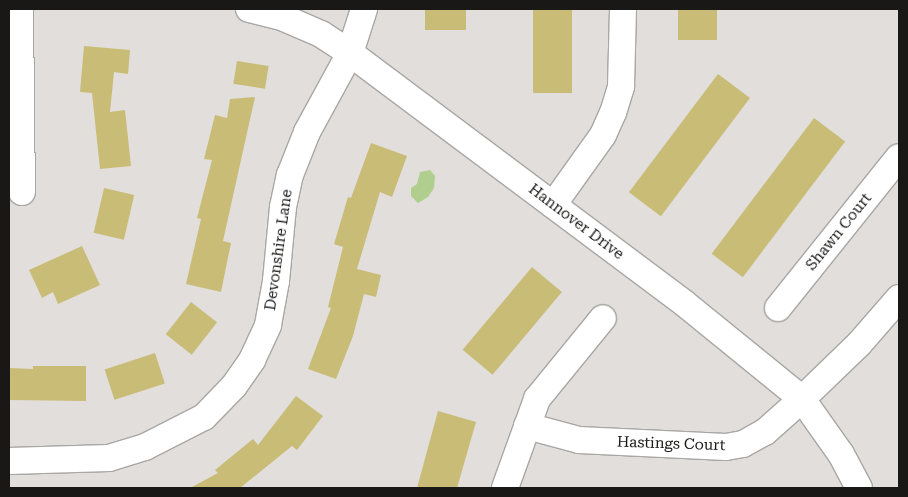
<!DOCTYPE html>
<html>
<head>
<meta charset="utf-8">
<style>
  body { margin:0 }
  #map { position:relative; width:908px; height:497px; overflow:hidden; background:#e1dedb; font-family:"Roboto Serif",serif }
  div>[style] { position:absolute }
  .water>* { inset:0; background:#b0ce8e }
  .building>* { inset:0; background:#c9bc76; transform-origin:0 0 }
  .roads { filter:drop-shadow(1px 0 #a9a7a4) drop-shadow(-1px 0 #a9a7a4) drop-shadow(0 1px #a9a7a4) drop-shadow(0 -1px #a9a7a4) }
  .minor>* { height:26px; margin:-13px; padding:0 13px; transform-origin:13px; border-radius:13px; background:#fff }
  span { translate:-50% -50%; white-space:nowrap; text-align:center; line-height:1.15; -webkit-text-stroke:4px #fff; paint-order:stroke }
  .street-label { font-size:15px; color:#191817 }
  .frame { position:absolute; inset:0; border:10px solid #191817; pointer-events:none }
</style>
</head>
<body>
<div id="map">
  <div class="water">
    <i style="clip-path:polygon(430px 170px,435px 176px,434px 188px,428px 197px,418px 203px,411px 196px,411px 188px,417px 184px,420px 172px)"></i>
  </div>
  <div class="building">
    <i style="left:425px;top:9px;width:41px;height:21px"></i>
    <i style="left:533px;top:9px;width:39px;height:84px"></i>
    <i style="left:678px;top:9px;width:39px;height:31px"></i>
    <i style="clip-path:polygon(84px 46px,130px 50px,128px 74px,114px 72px,110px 112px,125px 110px,131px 166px,100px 169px,92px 93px,80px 92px)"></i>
    <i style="left:237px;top:61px;width:32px;height:23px;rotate:9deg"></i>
    <i style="left:718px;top:74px;width:40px;height:148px;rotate:37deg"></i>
    <i style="clip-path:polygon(255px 97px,223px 241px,231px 243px,221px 292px,186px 284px,201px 219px,197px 218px,212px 160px,204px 159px,215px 115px,227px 118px,230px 99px)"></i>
    <i style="left:814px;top:118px;width:39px;height:170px;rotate:37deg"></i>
    <i style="clip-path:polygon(371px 143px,407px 156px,392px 197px,380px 192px,357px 269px,381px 275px,376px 297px,364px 294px,353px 336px,336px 379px,308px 369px,331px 308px,328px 307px,343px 247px,334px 244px,348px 197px,351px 198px)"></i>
    <i style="left:104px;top:188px;width:31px;height:46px;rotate:13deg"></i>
    <i style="clip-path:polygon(82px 246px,100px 285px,58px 304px,53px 292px,42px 298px,29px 270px)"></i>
    <i style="left:532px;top:267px;width:39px;height:108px;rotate:40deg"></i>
    <i style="left:191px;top:302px;width:33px;height:41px;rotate:38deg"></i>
    <i style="left:155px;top:353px;width:32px;height:53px;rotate:72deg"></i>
    <i style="clip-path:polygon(33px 366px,86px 366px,86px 401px,9px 400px,9px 368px,33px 369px)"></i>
    <i style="clip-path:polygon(296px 396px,323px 416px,297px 450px,292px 446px,240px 488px,190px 488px,218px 473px,215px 470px,253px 439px,258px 445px)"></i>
    <i style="clip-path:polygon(438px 411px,476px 422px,457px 488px,417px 488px)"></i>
  </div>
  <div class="roads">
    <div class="minor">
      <i style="left:20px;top:9px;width:183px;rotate:89.4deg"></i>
      <i style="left:249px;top:9px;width:36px;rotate:14deg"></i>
      <i style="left:284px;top:18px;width:40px;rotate:23.4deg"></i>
      <i style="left:321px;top:34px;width:35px;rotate:33deg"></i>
      <i style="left:350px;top:53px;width:417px;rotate:36.8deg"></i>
      <i style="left:684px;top:303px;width:152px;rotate:39.1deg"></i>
      <i style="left:802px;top:399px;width:67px;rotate:54.7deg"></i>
      <i style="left:841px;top:454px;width:38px;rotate:62deg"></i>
      <i style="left:553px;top:205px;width:86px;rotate:-54.5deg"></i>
      <i style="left:603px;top:135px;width:24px;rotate:-66deg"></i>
      <i style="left:613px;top:113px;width:28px;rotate:-73deg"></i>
      <i style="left:621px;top:86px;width:77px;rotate:-88.5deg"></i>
      <i style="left:778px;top:308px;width:193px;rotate:-51.3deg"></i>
      <i style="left:527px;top:426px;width:54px;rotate:15.1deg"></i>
      <i style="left:579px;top:440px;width:147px;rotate:2.7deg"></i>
      <i style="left:726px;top:447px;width:17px;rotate:-10deg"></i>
      <i style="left:743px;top:444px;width:25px;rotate:-29deg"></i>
      <i style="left:765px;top:432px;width:50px;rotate:-41.7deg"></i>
      <i style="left:802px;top:399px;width:79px;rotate:-44deg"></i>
      <i style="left:859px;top:344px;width:61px;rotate:-49deg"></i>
      <i style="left:9px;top:461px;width:100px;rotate:-1.7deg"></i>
      <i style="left:109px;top:458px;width:38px;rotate:-17deg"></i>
      <i style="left:145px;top:447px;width:66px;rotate:-27deg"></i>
      <i style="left:204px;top:417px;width:43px;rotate:-45.9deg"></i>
      <i style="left:234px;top:386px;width:32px;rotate:-55deg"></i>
      <i style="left:252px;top:360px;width:38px;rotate:-65deg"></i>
      <i style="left:268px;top:325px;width:45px;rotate:-79.7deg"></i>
      <i style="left:276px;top:281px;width:74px;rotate:-84.6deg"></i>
      <i style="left:283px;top:207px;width:33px;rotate:-78deg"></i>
      <i style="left:290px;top:175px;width:46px;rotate:-68.4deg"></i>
      <i style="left:307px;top:132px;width:90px;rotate:-61.4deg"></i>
      <i style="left:350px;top:53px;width:46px;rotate:-72.3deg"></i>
      <i style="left:505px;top:488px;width:95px;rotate:-70.2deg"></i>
      <i style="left:537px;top:399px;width:104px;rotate:-50.8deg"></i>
    </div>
  </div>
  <div class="street-label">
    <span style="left:576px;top:222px;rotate:37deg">Hannover Drive</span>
    <span style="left:839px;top:232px;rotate:-51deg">Shawn Court</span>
    <span style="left:279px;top:250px;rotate:-82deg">Devonshire Lane</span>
    <span style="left:671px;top:444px;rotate:2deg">Hastings Court</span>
  </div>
  <div class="frame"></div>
</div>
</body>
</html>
